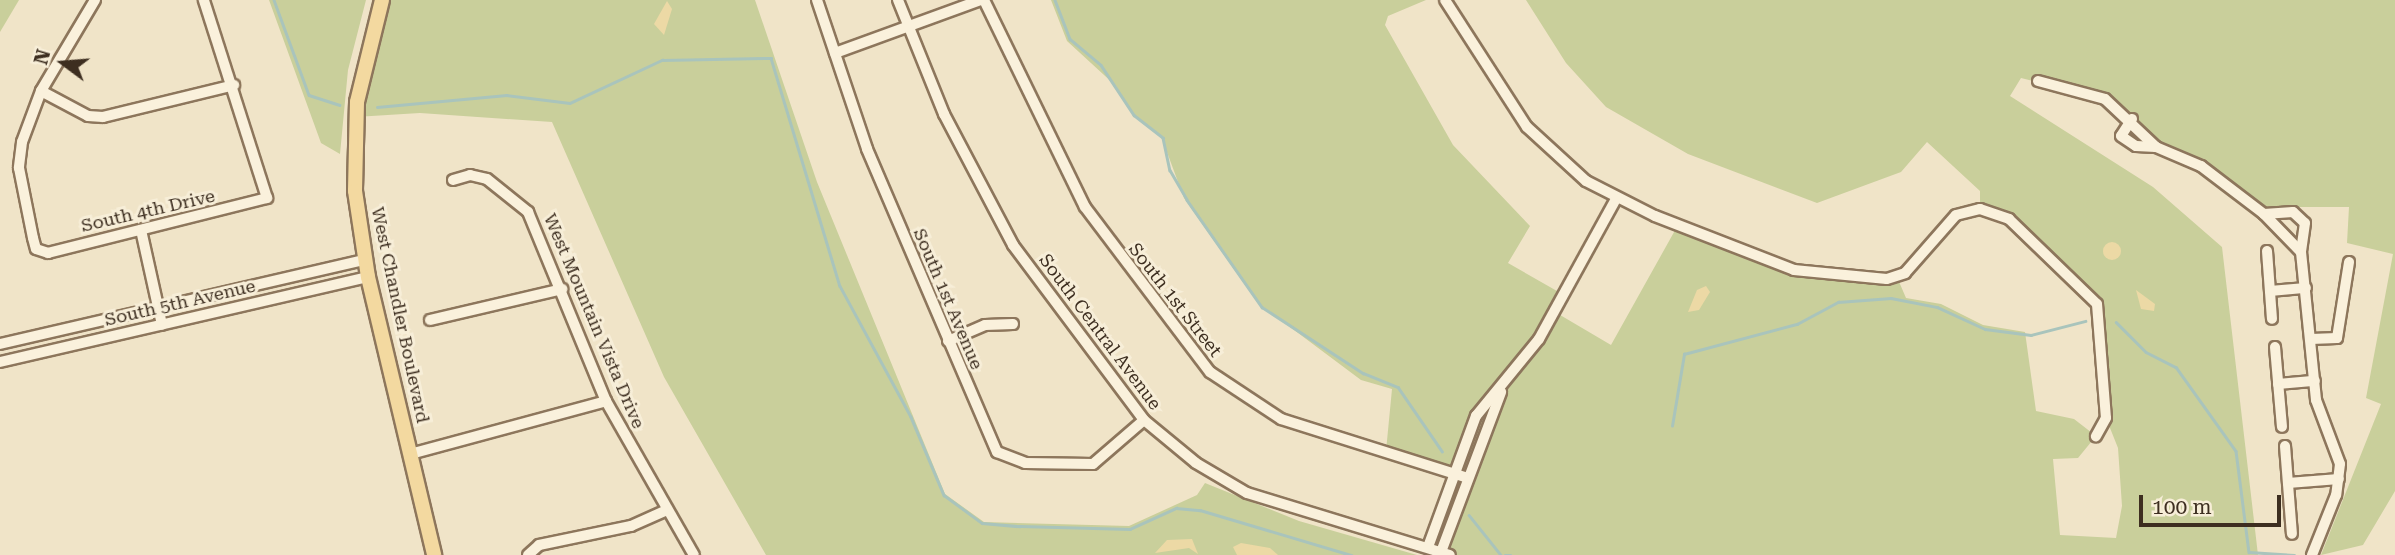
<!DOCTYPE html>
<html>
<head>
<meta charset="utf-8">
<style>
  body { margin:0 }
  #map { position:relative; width:2395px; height:555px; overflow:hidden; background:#f0e4c8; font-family:"Roboto Serif",serif }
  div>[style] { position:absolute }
  .green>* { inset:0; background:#c9cf9b }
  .sand>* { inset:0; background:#ecd9a5 }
  .round { border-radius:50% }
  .stream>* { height:2.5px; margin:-1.25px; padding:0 1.25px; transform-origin:1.25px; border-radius:1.25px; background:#a9c4bc }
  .roads { filter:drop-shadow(2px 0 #8d765c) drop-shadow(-2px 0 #8d765c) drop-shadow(0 2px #8d765c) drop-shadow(0 -2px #8d765c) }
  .minor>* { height:10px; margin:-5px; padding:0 5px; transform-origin:5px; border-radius:5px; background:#faf1dc }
  .major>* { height:14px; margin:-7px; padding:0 7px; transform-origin:7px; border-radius:7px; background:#f3d9a0 }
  span { translate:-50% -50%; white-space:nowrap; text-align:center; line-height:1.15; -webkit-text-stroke:6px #f7eed8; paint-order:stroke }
  .street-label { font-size:18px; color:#3d2e20 }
  .north { position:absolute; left:28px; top:28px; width:70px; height:70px; -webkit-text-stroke:5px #f7eed8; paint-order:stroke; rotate:286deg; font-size:19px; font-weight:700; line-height:28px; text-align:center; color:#3d2e20 }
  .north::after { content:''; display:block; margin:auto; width:24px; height:32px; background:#3d2e20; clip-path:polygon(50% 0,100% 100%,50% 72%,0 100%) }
  .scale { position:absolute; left:2139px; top:495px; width:142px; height:32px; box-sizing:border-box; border:4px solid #3d2e20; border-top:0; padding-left:9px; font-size:21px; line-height:24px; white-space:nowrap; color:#3d2e20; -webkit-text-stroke:5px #f7eed8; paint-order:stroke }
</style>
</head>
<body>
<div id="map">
  <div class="green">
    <i style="clip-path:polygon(0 0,19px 0,0 32px)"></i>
    <i style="clip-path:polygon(269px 0,366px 0,348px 70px,340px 154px,321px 143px)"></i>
    <i style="clip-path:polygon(382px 0,755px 0,817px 182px,945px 494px,984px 522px,1129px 526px,1197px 495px,1205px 483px,1299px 521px,1417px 555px,766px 555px,664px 377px,552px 122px,420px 113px,355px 117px)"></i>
    <i style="clip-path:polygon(1051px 0,1426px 0,1388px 16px,1385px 25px,1453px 145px,1530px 226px,1508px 263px,1564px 295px,1555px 312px,1611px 345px,1678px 225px,1783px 265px,1897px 277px,1906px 298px,1941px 304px,1983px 325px,2025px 332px,2036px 411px,2074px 419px,2096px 436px,2078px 458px,2053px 459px,2060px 535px,2116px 538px,2122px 506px,2118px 448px,2106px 418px,2097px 304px,2009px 219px,1980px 209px,1980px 191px,1927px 142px,1901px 172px,1817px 203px,1688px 154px,1606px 107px,1566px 63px,1526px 0,2395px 0,2395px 491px,2363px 545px,2321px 555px,2381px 404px,2366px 398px,2393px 254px,2347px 243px,2349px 207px,2249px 207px,2200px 166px,2156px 147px,2105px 99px,2021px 78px,2010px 96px,2153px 187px,2222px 247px,2258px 555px,1432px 555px,1461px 476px,1386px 451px,1392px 389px,1361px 380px,1258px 303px,1184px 198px,1161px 136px,1133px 114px,1116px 86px,1067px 41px)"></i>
  </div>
  <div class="sand">
    <i style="clip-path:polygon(667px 1px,672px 9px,664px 35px,654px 24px)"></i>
    <i class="round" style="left:2103px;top:242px;width:18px;height:18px"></i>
    <i style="clip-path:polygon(1706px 286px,1710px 292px,1699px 310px,1688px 312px,1697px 290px)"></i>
    <i style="clip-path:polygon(2136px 290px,2155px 304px,2154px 311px,2141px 309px)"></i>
    <i style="clip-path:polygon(1192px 539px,1198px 554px,1189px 548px,1155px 553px,1167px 540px)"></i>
    <i style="clip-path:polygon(1241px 543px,1270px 548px,1278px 555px,1237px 555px,1233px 547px)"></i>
  </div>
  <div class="stream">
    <i style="left:274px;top:0;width:101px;rotate:69.8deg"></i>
    <i style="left:309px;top:95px;width:32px;rotate:18deg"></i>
    <i style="left:1055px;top:0;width:42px;rotate:69deg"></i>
    <i style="left:1070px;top:39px;width:40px;rotate:40deg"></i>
    <i style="left:1101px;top:65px;width:60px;rotate:56.6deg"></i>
    <i style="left:1134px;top:115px;width:37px;rotate:38deg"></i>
    <i style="left:1163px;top:138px;width:33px;rotate:78deg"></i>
    <i style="left:1170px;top:170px;width:34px;rotate:60deg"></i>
    <i style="left:1187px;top:200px;width:131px;rotate:55deg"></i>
    <i style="left:1262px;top:307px;width:121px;rotate:33.2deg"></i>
    <i style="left:1363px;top:373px;width:38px;rotate:22deg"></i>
    <i style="left:1398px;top:387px;width:78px;rotate:55.5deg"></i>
    <i style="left:377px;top:107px;width:130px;rotate:-5.3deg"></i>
    <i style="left:506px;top:95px;width:64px;rotate:7.1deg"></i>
    <i style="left:570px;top:103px;width:102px;rotate:-25.1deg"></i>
    <i style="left:662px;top:60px;width:109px;rotate:-1.1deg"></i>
    <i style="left:771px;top:58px;width:238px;rotate:73.2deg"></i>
    <i style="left:840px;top:286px;width:149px;rotate:61.5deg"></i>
    <i style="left:911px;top:417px;width:85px;rotate:67.1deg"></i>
    <i style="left:944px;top:495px;width:47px;rotate:36.4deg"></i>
    <i style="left:982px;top:523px;width:38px;rotate:5deg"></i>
    <i style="left:1020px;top:526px;width:110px;rotate:1.6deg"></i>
    <i style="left:1130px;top:529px;width:51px;rotate:-24.5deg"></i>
    <i style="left:1176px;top:508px;width:24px;rotate:5deg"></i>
    <i style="left:1200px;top:510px;width:158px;rotate:16.6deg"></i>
    <i style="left:2116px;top:322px;width:42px;rotate:45deg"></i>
    <i style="left:2146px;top:352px;width:34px;rotate:27deg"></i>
    <i style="left:2176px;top:367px;width:103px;rotate:54.5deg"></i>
    <i style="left:2236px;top:451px;width:102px;rotate:82.7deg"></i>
    <i style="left:2249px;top:552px;width:45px;rotate:3.8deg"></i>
    <i style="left:1672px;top:426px;width:73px;rotate:-80.5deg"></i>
    <i style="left:1684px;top:354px;width:117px;rotate:-14.9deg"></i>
    <i style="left:1797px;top:324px;width:47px;rotate:-28.2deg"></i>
    <i style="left:1838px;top:302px;width:53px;rotate:-4.3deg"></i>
    <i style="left:1891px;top:298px;width:47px;rotate:11.1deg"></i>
    <i style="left:1937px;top:307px;width:53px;rotate:24.6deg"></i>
    <i style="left:1985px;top:329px;width:46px;rotate:7.4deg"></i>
    <i style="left:2031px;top:335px;width:56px;rotate:-14.5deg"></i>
    <i style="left:1469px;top:515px;width:51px;rotate:51.3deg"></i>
    <i style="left:1505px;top:555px;width:6px"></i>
  </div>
  <div class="roads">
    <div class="minor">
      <i style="left:95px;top:0;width:106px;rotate:120.7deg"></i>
      <i style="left:41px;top:91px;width:54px;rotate:110.4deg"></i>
      <i style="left:22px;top:142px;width:26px;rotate:97deg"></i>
      <i style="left:19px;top:168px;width:71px;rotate:78.7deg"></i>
      <i style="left:33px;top:238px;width:11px;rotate:75deg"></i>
      <i style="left:36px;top:249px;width:13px;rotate:18deg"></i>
      <i style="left:48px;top:253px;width:226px;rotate:-14.1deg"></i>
      <i style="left:267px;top:198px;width:208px;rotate:-107.7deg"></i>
      <i style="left:817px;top:0;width:157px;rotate:71.4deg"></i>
      <i style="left:867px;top:149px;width:330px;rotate:66.8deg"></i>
      <i style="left:997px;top:452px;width:30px;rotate:21deg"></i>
      <i style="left:1025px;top:463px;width:68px;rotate:0.8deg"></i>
      <i style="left:1093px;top:464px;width:67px;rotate:-40.8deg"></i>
      <i style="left:898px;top:0;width:123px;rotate:68deg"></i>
      <i style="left:944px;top:114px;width:148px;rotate:62.2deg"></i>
      <i style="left:1013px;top:245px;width:219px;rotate:53.2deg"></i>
      <i style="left:1144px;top:420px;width:67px;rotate:39.6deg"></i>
      <i style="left:1196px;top:463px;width:59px;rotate:30.5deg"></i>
      <i style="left:1247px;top:493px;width:212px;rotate:17deg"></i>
      <i style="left:984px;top:0;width:230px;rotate:64deg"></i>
      <i style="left:1085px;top:207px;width:207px;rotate:52.9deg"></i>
      <i style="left:1210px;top:372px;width:85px;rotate:33.5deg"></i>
      <i style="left:1281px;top:419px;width:196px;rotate:17.5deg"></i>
      <i style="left:1445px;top:0;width:151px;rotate:57.2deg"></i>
      <i style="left:1527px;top:127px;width:80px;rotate:42.5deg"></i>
      <i style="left:1586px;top:181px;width:77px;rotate:26.9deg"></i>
      <i style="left:1655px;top:216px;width:149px;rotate:21.2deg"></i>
      <i style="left:1794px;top:270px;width:93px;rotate:5.5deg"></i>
      <i style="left:1887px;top:279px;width:19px;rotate:-18deg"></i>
      <i style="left:1905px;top:273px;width:77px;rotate:-48.7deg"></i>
      <i style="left:1956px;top:215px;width:25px;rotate:-14deg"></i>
      <i style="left:1980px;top:209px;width:31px;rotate:19deg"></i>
      <i style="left:2009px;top:219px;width:122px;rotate:44deg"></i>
      <i style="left:2097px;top:304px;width:114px;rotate:85.5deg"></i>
      <i style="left:2106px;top:418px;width:21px;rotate:119deg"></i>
      <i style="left:835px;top:53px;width:155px;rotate:-20deg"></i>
      <i style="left:2038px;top:81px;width:69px;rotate:15deg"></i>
      <i style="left:2105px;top:99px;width:70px;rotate:43.3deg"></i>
      <i style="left:2156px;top:147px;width:49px;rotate:22.9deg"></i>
      <i style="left:2201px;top:166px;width:79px;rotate:37.3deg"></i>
      <i style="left:2264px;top:214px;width:53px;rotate:45.8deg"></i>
      <i style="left:41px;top:91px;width:53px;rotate:28deg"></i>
      <i style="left:88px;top:116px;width:15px;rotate:4deg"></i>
      <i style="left:103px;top:117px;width:135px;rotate:-13.7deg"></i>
      <i style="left:2132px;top:119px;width:20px;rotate:123deg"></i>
      <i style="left:2121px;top:136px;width:18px;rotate:34deg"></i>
      <i style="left:2136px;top:146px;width:20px;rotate:3deg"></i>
      <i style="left:453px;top:180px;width:18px;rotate:-16deg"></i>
      <i style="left:470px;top:175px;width:17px;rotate:13deg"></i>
      <i style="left:487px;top:179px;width:53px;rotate:38.8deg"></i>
      <i style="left:528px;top:212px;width:204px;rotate:67.6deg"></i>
      <i style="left:606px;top:401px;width:177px;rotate:60.3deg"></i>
      <i style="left:2264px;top:214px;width:29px;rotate:-4deg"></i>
      <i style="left:2293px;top:212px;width:16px;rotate:43deg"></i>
      <i style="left:2305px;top:223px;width:29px;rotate:98deg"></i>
      <i style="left:2301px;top:252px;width:149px;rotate:84.2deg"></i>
      <i style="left:2316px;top:400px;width:68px;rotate:69.4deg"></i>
      <i style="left:2340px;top:464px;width:31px;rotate:97deg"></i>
      <i style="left:2336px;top:495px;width:65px;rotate:111.8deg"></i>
      <i style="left:141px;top:230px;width:97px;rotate:77.5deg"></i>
      <i style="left:2267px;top:251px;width:68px;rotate:85.8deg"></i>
      <i style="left:2270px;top:291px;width:36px;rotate:-5deg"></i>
      <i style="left:430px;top:320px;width:136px;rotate:-13.2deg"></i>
      <i style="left:2311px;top:339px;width:26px;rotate:-2deg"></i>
      <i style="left:2337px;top:338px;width:77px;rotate:-81deg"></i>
      <i style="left:948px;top:341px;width:40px;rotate:-23.4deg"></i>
      <i style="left:985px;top:325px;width:28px;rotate:-2deg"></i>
      <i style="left:0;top:344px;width:375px;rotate:-13deg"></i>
      <i style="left:2275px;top:347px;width:80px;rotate:85deg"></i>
      <i style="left:0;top:362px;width:378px;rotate:-13deg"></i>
      <i style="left:2278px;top:384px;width:37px;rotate:-5deg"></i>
      <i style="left:2285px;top:446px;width:88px;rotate:85.5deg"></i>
      <i style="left:410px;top:454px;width:203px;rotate:-15.1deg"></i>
      <i style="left:2288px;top:483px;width:51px;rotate:-4.5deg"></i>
      <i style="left:1428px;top:547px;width:140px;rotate:-69.9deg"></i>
      <i style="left:1476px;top:416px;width:99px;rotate:-50.7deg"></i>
      <i style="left:1539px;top:339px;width:160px;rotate:-61.2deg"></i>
      <i style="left:1441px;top:552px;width:171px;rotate:-69.4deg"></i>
      <i style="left:528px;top:555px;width:15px;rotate:-42deg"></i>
      <i style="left:539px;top:545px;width:94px;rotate:-11.7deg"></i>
      <i style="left:631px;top:526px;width:36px;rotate:-24deg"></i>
    </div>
    <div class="major">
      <i style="left:382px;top:0;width:105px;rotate:103.8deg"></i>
      <i style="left:357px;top:102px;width:89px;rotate:91.3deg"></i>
      <i style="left:355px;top:191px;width:87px;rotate:81.4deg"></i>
      <i style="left:368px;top:277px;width:286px;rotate:76.6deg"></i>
    </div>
  </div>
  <div class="street-label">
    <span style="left:148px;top:211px;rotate:-13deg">South 4th Drive</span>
    <span style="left:948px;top:299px;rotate:67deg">South 1st Avenue</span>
    <span style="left:1175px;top:300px;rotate:52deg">South 1st Street</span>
    <span style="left:180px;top:303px;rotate:-13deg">South 5th Avenue</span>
    <span style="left:400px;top:315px;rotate:78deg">West Chandler Boulevard</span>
    <span style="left:594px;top:321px;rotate:67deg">West Mountain Vista Drive</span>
    <span style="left:1100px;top:332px;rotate:53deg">South Central Avenue</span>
  </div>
  <div class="north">N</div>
  <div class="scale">100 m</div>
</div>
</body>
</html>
